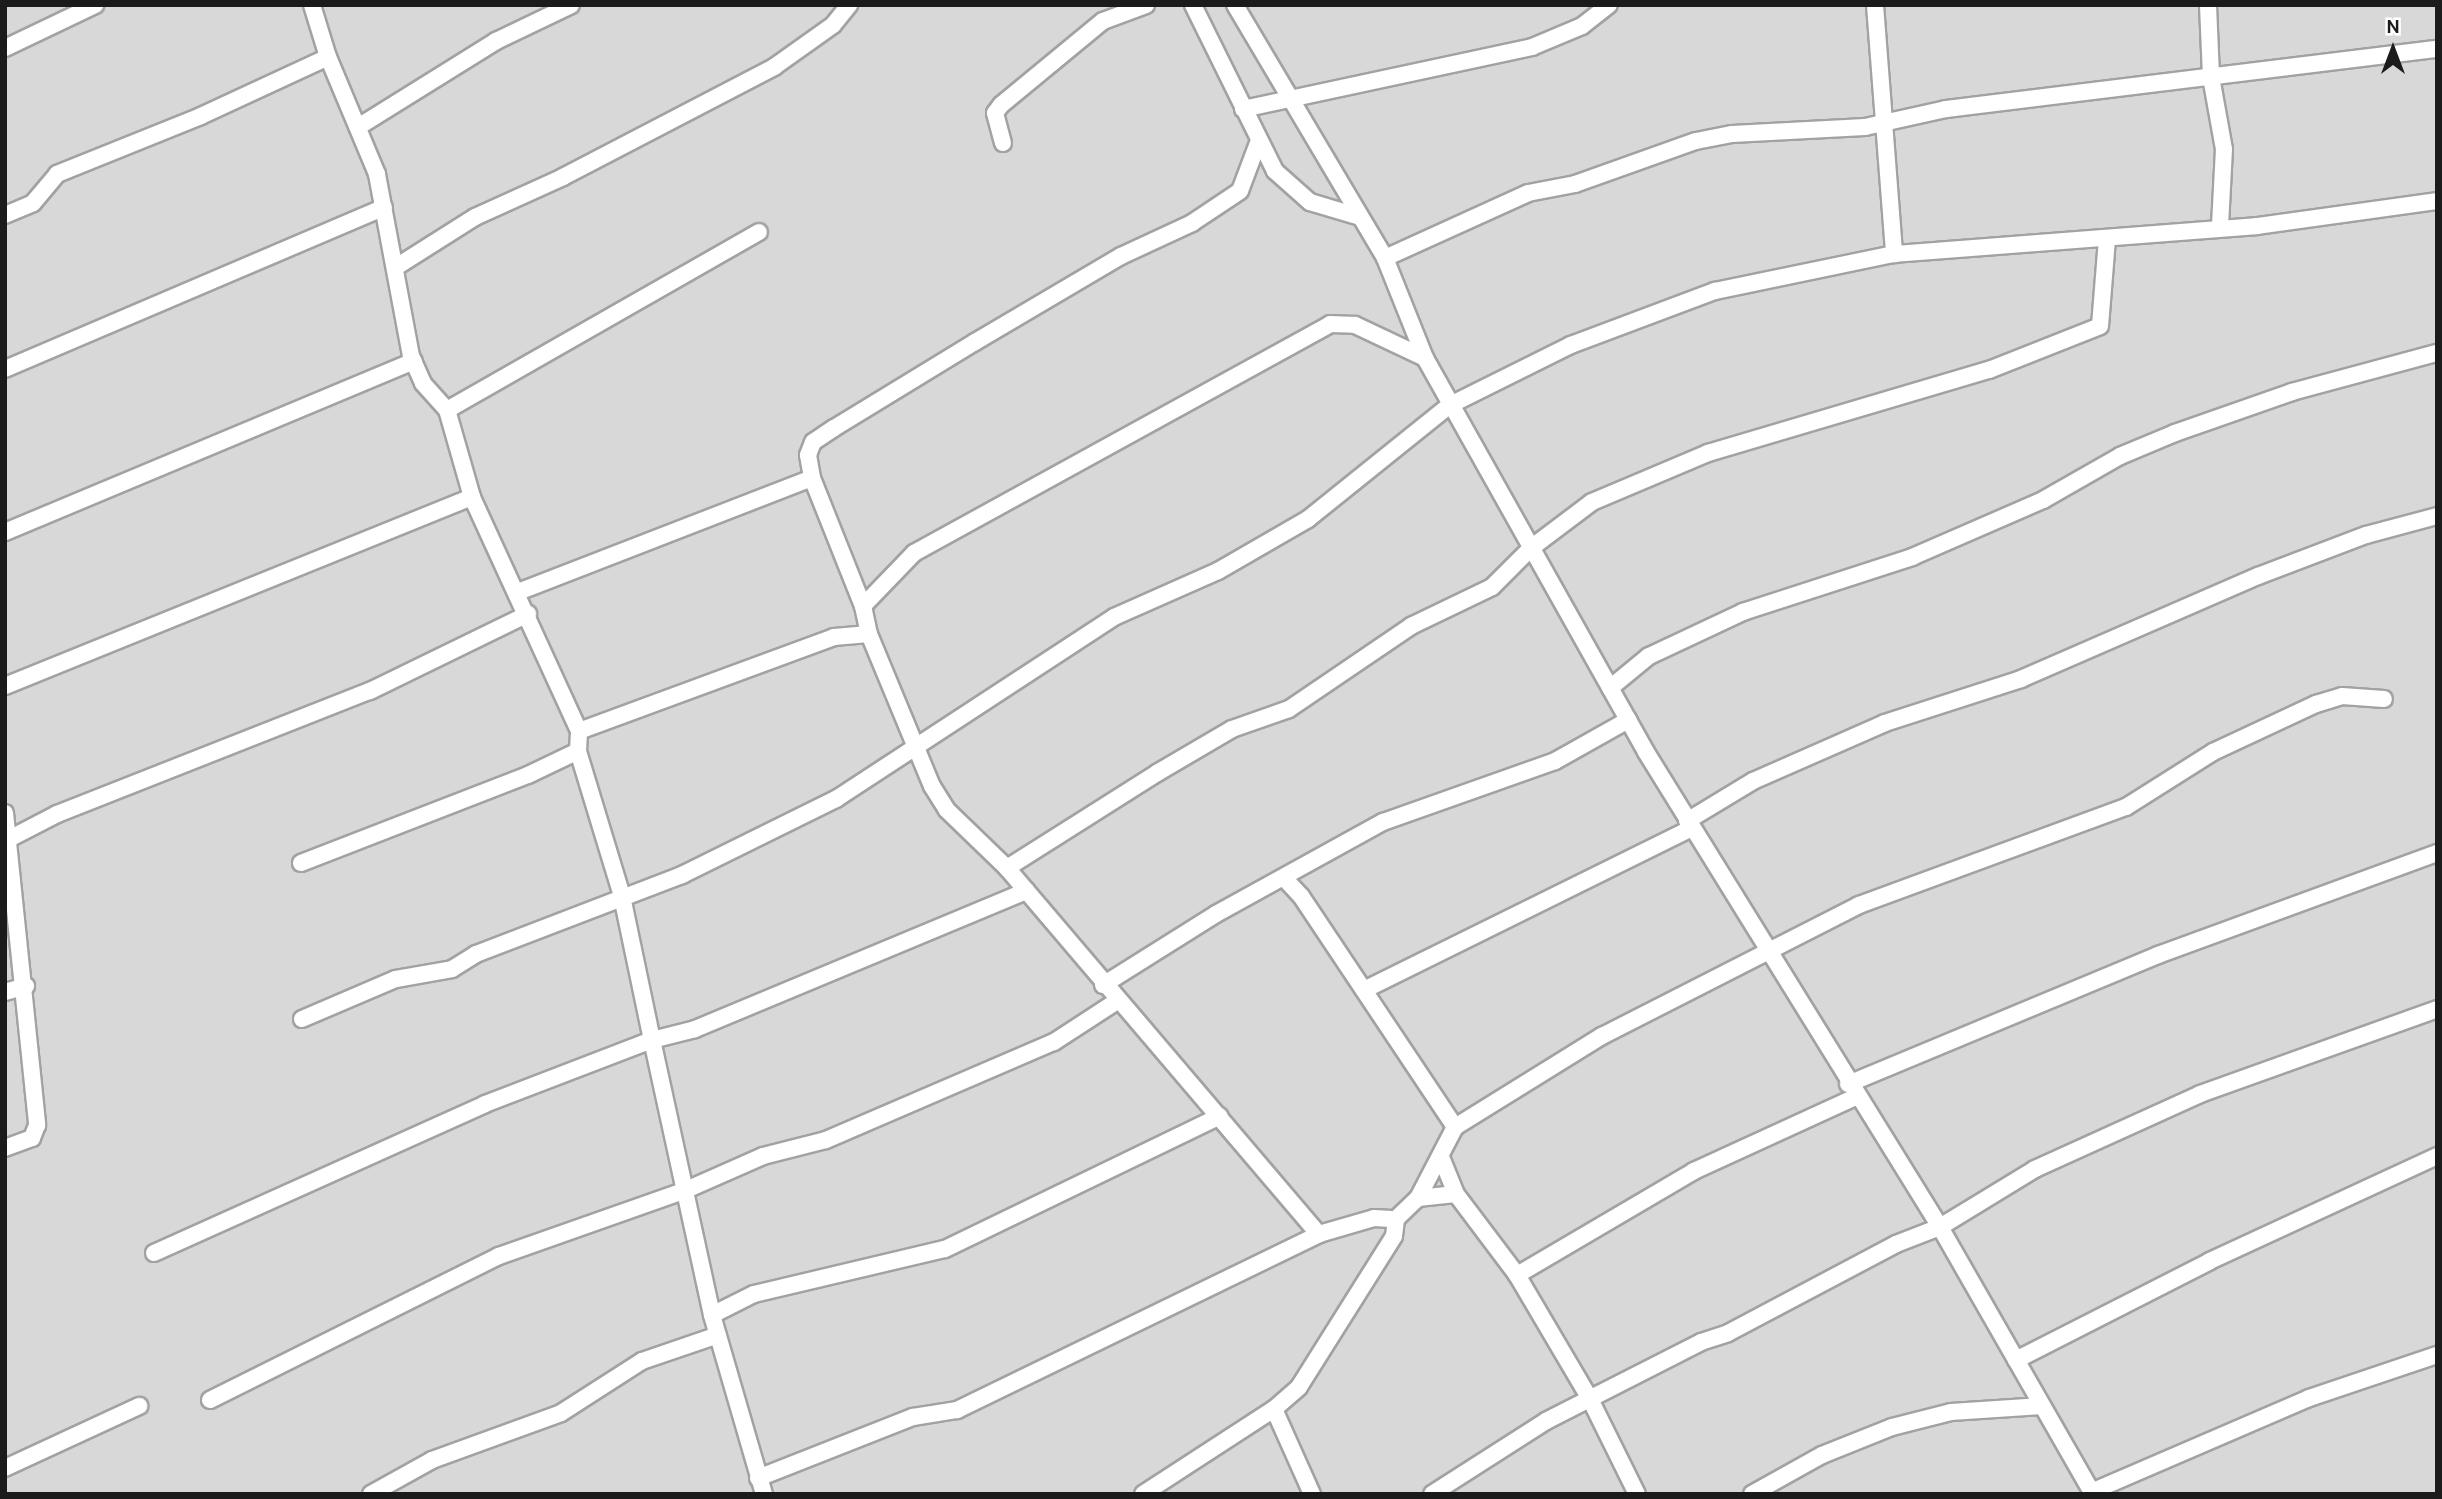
<!DOCTYPE html>
<html>
<head>
<meta charset="utf-8">
<style>
  body { margin:0 }
  #map { position:relative; width:2442px; height:1499px; overflow:hidden; background:#ece9e1; font-family:Overpass,sans-serif }
  div>[style] { position:absolute }
  .residential>* { inset:0; background:#d9d8d8; transform-origin:0 0 }
  .roads { filter:drop-shadow(2px 0 #a2a2a2) drop-shadow(-2px 0 #a2a2a2) drop-shadow(0 2px #a2a2a2) drop-shadow(0 -2px #a2a2a2) }
  .minor>* { height:16px; margin:-8px; padding:0 8px; transform-origin:8px; border-radius:8px; background:#fff }
  span { translate:-50% -50%; white-space:nowrap; text-align:center; line-height:1.15; -webkit-text-stroke:5px #fff; paint-order:stroke }
  .frame { position:absolute; inset:0; border:7px solid #1b1b1b; pointer-events:none }
  .north { position:absolute; left:2358px; top:14px; width:70px; height:70px; -webkit-text-stroke:5px #fff; paint-order:stroke; rotate:0deg; font-size:19px; font-weight:700; line-height:28px; text-align:center; color:#1b1b1b }
  .north::after { content:''; display:block; margin:auto; width:24px; height:32px; background:#1b1b1b; clip-path:polygon(50% 0,100% 100%,50% 72%,0 100%) }
</style>
</head>
<body>
<div id="map">
  <div class="residential">
    <i style="left:5px;top:5px;width:2432px;height:1489px"></i>
  </div>
  <div class="roads">
    <div class="minor">
      <i style="left:1193px;top:5px;width:185px;rotate:63.7deg"></i>
      <i style="left:1275px;top:171px;width:47px;rotate:41.5deg"></i>
      <i style="left:1310px;top:202px;width:52px;rotate:16.7deg"></i>
      <i style="left:1235px;top:5px;width:294px;rotate:59.3deg"></i>
      <i style="left:1385px;top:258px;width:108px;rotate:68.2deg"></i>
      <i style="left:1425px;top:358px;width:452px;rotate:60.7deg"></i>
      <i style="left:1646px;top:752px;width:559px;rotate:58.24deg"></i>
      <i style="left:1940px;top:1227px;width:308px;rotate:60.2deg"></i>
      <i style="left:1875px;top:5px;width:250px;rotate:85.6deg"></i>
      <i style="left:2208px;top:5px;width:72px;rotate:87.6deg"></i>
      <i style="left:2211px;top:77px;width:73px;rotate:79.8deg"></i>
      <i style="left:2224px;top:149px;width:77px;rotate:93deg"></i>
      <i style="left:5px;top:48px;width:100px;rotate:-25.5deg"></i>
      <i style="left:1243px;top:109px;width:296px;rotate:-12.1deg"></i>
      <i style="left:1532px;top:47px;width:54px;rotate:-22.8deg"></i>
      <i style="left:1582px;top:26px;width:34px;rotate:-38deg"></i>
      <i style="left:358px;top:127px;width:163px;rotate:-31.9deg"></i>
      <i style="left:496px;top:41px;width:83px;rotate:-25.6deg"></i>
      <i style="left:1003px;top:143px;width:31px;rotate:-105deg"></i>
      <i style="left:995px;top:113px;width:10px;rotate:-53deg"></i>
      <i style="left:1001px;top:105px;width:132px;rotate:-39.5deg"></i>
      <i style="left:1103px;top:21px;width:46px;rotate:-20.4deg"></i>
      <i style="left:1258px;top:143px;width:51px;rotate:110.6deg"></i>
      <i style="left:1240px;top:191px;width:58px;rotate:146.3deg"></i>
      <i style="left:1192px;top:223px;width:78px;rotate:155.1deg"></i>
      <i style="left:1121px;top:256px;width:169px;rotate:149.5deg"></i>
      <i style="left:975px;top:342px;width:165px;rotate:148.6deg"></i>
      <i style="left:834px;top:428px;width:25px;rotate:146deg"></i>
      <i style="left:813px;top:442px;width:14px;rotate:111deg"></i>
      <i style="left:808px;top:455px;width:23px;rotate:80deg"></i>
      <i style="left:812px;top:478px;width:138px;rotate:68.3deg"></i>
      <i style="left:863px;top:606px;width:29px;rotate:78deg"></i>
      <i style="left:869px;top:634px;width:165px;rotate:67.5deg"></i>
      <i style="left:932px;top:786px;width:28px;rotate:58deg"></i>
      <i style="left:947px;top:810px;width:83px;rotate:44deg"></i>
      <i style="left:1007px;top:868px;width:481px;rotate:49.6deg"></i>
      <i style="left:5px;top:215px;width:30px;rotate:-23deg"></i>
      <i style="left:33px;top:203px;width:38px;rotate:-50deg"></i>
      <i style="left:57px;top:174px;width:155px;rotate:-21.9deg"></i>
      <i style="left:201px;top:116px;width:140px;rotate:-24.9deg"></i>
      <i style="left:1385px;top:258px;width:157px;rotate:-24.4deg"></i>
      <i style="left:1528px;top:193px;width:48px;rotate:-10.8deg"></i>
      <i style="left:1575px;top:184px;width:128px;rotate:-19.6deg"></i>
      <i style="left:1696px;top:141px;width:37px;rotate:-11deg"></i>
      <i style="left:1732px;top:134px;width:133px;rotate:-3deg"></i>
      <i style="left:1865px;top:127px;width:83px;rotate:-12.5deg"></i>
      <i style="left:1946px;top:109px;width:495px;rotate:-7deg"></i>
      <i style="left:396px;top:267px;width:93px;rotate:-32.3deg"></i>
      <i style="left:475px;top:217px;width:97px;rotate:-24.4deg"></i>
      <i style="left:563px;top:177px;width:238px;rotate:-27.5deg"></i>
      <i style="left:774px;top:67px;width:72px;rotate:-35.4deg"></i>
      <i style="left:833px;top:25px;width:26px;rotate:-51deg"></i>
      <i style="left:5px;top:369px;width:412px;rotate:-23.1deg"></i>
      <i style="left:447px;top:410px;width:359px;rotate:-29.7deg"></i>
      <i style="left:5px;top:532px;width:443px;rotate:-22.7deg"></i>
      <i style="left:518px;top:592px;width:315px;rotate:-21.2deg"></i>
      <i style="left:863px;top:606px;width:74px;rotate:-46.1deg"></i>
      <i style="left:914px;top:553px;width:475px;rotate:-28.8deg"></i>
      <i style="left:1330px;top:324px;width:25px;rotate:2deg"></i>
      <i style="left:1355px;top:325px;width:77px;rotate:25.2deg"></i>
      <i style="left:5px;top:686px;width:504px;rotate:-22.03deg"></i>
      <i style="left:1610px;top:688px;width:50px;rotate:-39.4deg"></i>
      <i style="left:1649px;top:656px;width:104px;rotate:-25.1deg"></i>
      <i style="left:1743px;top:612px;width:178px;rotate:-18deg"></i>
      <i style="left:1912px;top:557px;width:143px;rotate:-23.5deg"></i>
      <i style="left:2043px;top:500px;width:89px;rotate:-29.7deg"></i>
      <i style="left:2120px;top:456px;width:60px;rotate:-22.7deg"></i>
      <i style="left:2175px;top:433px;width:124px;rotate:-19.3deg"></i>
      <i style="left:2292px;top:392px;width:150px;rotate:-15.1deg"></i>
      <i style="left:579px;top:731px;width:272px;rotate:-20.2deg"></i>
      <i style="left:834px;top:637px;width:35px;rotate:-5deg"></i>
      <i style="left:5px;top:813px;width:314px;rotate:84.1deg"></i>
      <i style="left:37px;top:1125px;width:14px;rotate:111deg"></i>
      <i style="left:32px;top:1138px;width:29px;rotate:160deg"></i>
      <i style="left:1687px;top:821px;width:77px;rotate:-31.2deg"></i>
      <i style="left:1753px;top:781px;width:144px;rotate:-23.7deg"></i>
      <i style="left:1885px;top:723px;width:143px;rotate:-17.9deg"></i>
      <i style="left:2021px;top:679px;width:258px;rotate:-23.5deg"></i>
      <i style="left:2258px;top:576px;width:116px;rotate:-20.8deg"></i>
      <i style="left:2366px;top:535px;width:73px;rotate:-15deg"></i>
      <i style="left:5px;top:841px;width:59px;rotate:-27.4deg"></i>
      <i style="left:57px;top:814px;width:336px;rotate:-21.5deg"></i>
      <i style="left:370px;top:691px;width:176px;rotate:-26deg"></i>
      <i style="left:301px;top:863px;width:243px;rotate:-21.2deg"></i>
      <i style="left:528px;top:775px;width:55px;rotate:-25.6deg"></i>
      <i style="left:1007px;top:868px;width:178px;rotate:-32.3deg"></i>
      <i style="left:1157px;top:773px;width:87px;rotate:-30.4deg"></i>
      <i style="left:1232px;top:729px;width:60px;rotate:-19.3deg"></i>
      <i style="left:1289px;top:709px;width:148px;rotate:-34.2deg"></i>
      <i style="left:1411px;top:626px;width:90px;rotate:-25.7deg"></i>
      <i style="left:1492px;top:587px;width:55px;rotate:-45deg"></i>
      <i style="left:1531px;top:548px;width:76px;rotate:-37deg"></i>
      <i style="left:1592px;top:502px;width:126px;rotate:-22.9deg"></i>
      <i style="left:1708px;top:453px;width:293px;rotate:-16.5deg"></i>
      <i style="left:1989px;top:370px;width:119px;rotate:-21.6deg"></i>
      <i style="left:2100px;top:326px;width:87px;rotate:-85.4deg"></i>
      <i style="left:1285px;top:879px;width:23px;rotate:47deg"></i>
      <i style="left:1301px;top:896px;width:278px;rotate:56.3deg"></i>
      <i style="left:1103px;top:985px;width:133px;rotate:-32.1deg"></i>
      <i style="left:1216px;top:914px;width:191px;rotate:-28.9deg"></i>
      <i style="left:1383px;top:822px;width:182px;rotate:-19.5deg"></i>
      <i style="left:1555px;top:761px;width:84px;rotate:-29.3deg"></i>
      <i style="left:1364px;top:990px;width:366px;rotate:-26.3deg"></i>
      <i style="left:5px;top:992px;width:22px;rotate:-16deg"></i>
      <i style="left:302px;top:1019px;width:102px;rotate:-23.1deg"></i>
      <i style="left:396px;top:979px;width:57px;rotate:-10.1deg"></i>
      <i style="left:452px;top:969px;width:28px;rotate:-32deg"></i>
      <i style="left:476px;top:954px;width:221px;rotate:-21deg"></i>
      <i style="left:682px;top:875px;width:172px;rotate:-26.3deg"></i>
      <i style="left:836px;top:799px;width:332px;rotate:-33.2deg"></i>
      <i style="left:1114px;top:617px;width:114px;rotate:-23.9deg"></i>
      <i style="left:1218px;top:571px;width:104px;rotate:-30deg"></i>
      <i style="left:1308px;top:519px;width:182px;rotate:-38.8deg"></i>
      <i style="left:1450px;top:405px;width:135px;rotate:-26.4deg"></i>
      <i style="left:1571px;top:345px;width:154px;rotate:-20.6deg"></i>
      <i style="left:1715px;top:291px;width:183px;rotate:-11.7deg"></i>
      <i style="left:1894px;top:254px;width:364px;rotate:-4.4deg"></i>
      <i style="left:2257px;top:226px;width:182px;rotate:-7.9deg"></i>
      <i style="left:1848px;top:1084px;width:336px;rotate:-22.6deg"></i>
      <i style="left:2158px;top:955px;width:297px;rotate:-20.1deg"></i>
      <i style="left:1441px;top:1157px;width:40px;rotate:68deg"></i>
      <i style="left:1456px;top:1194px;width:101px;rotate:53deg"></i>
      <i style="left:1517px;top:1275px;width:144px;rotate:59.5deg"></i>
      <i style="left:1590px;top:1399px;width:106px;rotate:63.7deg"></i>
      <i style="left:1418px;top:1198px;width:38px;rotate:-6deg"></i>
      <i style="left:154px;top:1253px;width:363px;rotate:-24.2deg"></i>
      <i style="left:485px;top:1104px;width:179px;rotate:-21deg"></i>
      <i style="left:652px;top:1040px;width:147px;rotate:-101.8deg"></i>
      <i style="left:622px;top:896px;width:152px;rotate:-106.9deg"></i>
      <i style="left:578px;top:751px;width:20px;rotate:-87deg"></i>
      <i style="left:579px;top:731px;width:257px;rotate:-114.6deg"></i>
      <i style="left:472px;top:497px;width:91px;rotate:-106deg"></i>
      <i style="left:447px;top:410px;width:36px;rotate:-132deg"></i>
      <i style="left:423px;top:383px;width:30px;rotate:-114deg"></i>
      <i style="left:411px;top:356px;width:185px;rotate:-100.6deg"></i>
      <i style="left:377px;top:174px;width:127px;rotate:-112.7deg"></i>
      <i style="left:328px;top:57px;width:54px;rotate:-107.1deg"></i>
      <i style="left:1517px;top:1275px;width:205px;rotate:-30.4deg"></i>
      <i style="left:1694px;top:1171px;width:178px;rotate:-24.6deg"></i>
      <i style="left:712px;top:1315px;width:47px;rotate:-26.6deg"></i>
      <i style="left:754px;top:1294px;width:196px;rotate:-13.3deg"></i>
      <i style="left:945px;top:1249px;width:305px;rotate:-25.8deg"></i>
      <i style="left:2016px;top:1360px;width:218px;rotate:-27deg"></i>
      <i style="left:2210px;top:1261px;width:250px;rotate:-24.8deg"></i>
      <i style="left:210px;top:1400px;width:323px;rotate:-26.5deg"></i>
      <i style="left:499px;top:1256px;width:198px;rotate:-19.4deg"></i>
      <i style="left:686px;top:1190px;width:84px;rotate:-23.8deg"></i>
      <i style="left:763px;top:1156px;width:65px;rotate:-14.3deg"></i>
      <i style="left:826px;top:1140px;width:248px;rotate:-23.3deg"></i>
      <i style="left:1054px;top:1042px;width:75px;rotate:-33.1deg"></i>
      <i style="left:1274px;top:1409px;width:93px;rotate:65.9deg"></i>
      <i style="left:5px;top:1468px;width:148px;rotate:-24.8deg"></i>
      <i style="left:758px;top:1478px;width:167px;rotate:-21.5deg"></i>
      <i style="left:913px;top:1417px;width:45px;rotate:-9deg"></i>
      <i style="left:957px;top:1410px;width:403px;rotate:-25.9deg"></i>
      <i style="left:1319px;top:1234px;width:57px;rotate:-16.2deg"></i>
      <i style="left:1374px;top:1218px;width:22px;rotate:3deg"></i>
      <i style="left:2091px;top:1492px;width:237px;rotate:-23.3deg"></i>
      <i style="left:2309px;top:1398px;width:135px;rotate:-18.6deg"></i>
      <i style="left:371px;top:1494px;width:70px;rotate:-29.1deg"></i>
      <i style="left:432px;top:1460px;width:137px;rotate:-20deg"></i>
      <i style="left:561px;top:1413px;width:96px;rotate:-32.7deg"></i>
      <i style="left:642px;top:1361px;width:80px;rotate:-18.9deg"></i>
      <i style="left:764px;top:1494px;width:186px;rotate:-106.2deg"></i>
      <i style="left:712px;top:1315px;width:281px;rotate:-102.3deg"></i>
      <i style="left:652px;top:1040px;width:44px;rotate:-14.3deg"></i>
      <i style="left:695px;top:1029px;width:359px;rotate:-22.6deg"></i>
      <i style="left:1143px;top:1494px;width:156px;rotate:-33deg"></i>
      <i style="left:1274px;top:1409px;width:33px;rotate:-41deg"></i>
      <i style="left:1299px;top:1387px;width:178px;rotate:-57.8deg"></i>
      <i style="left:1394px;top:1236px;width:17px;rotate:-83deg"></i>
      <i style="left:1396px;top:1219px;width:30px;rotate:-44deg"></i>
      <i style="left:1418px;top:1198px;width:80px;rotate:-62.5deg"></i>
      <i style="left:1455px;top:1127px;width:173px;rotate:-31.8deg"></i>
      <i style="left:1602px;top:1036px;width:288px;rotate:-27deg"></i>
      <i style="left:1859px;top:905px;width:284px;rotate:-20.2deg"></i>
      <i style="left:2126px;top:807px;width:103px;rotate:-32.3deg"></i>
      <i style="left:2213px;top:752px;width:114px;rotate:-25deg"></i>
      <i style="left:2316px;top:704px;width:27px;rotate:-17deg"></i>
      <i style="left:2342px;top:696px;width:42px;rotate:4.1deg"></i>
      <i style="left:1432px;top:1494px;width:135px;rotate:-32.6deg"></i>
      <i style="left:1546px;top:1421px;width:174px;rotate:-27deg"></i>
      <i style="left:1701px;top:1342px;width:28px;rotate:-18deg"></i>
      <i style="left:1728px;top:1333px;width:190px;rotate:-27.9deg"></i>
      <i style="left:1896px;top:1244px;width:47px;rotate:-21.1deg"></i>
      <i style="left:1940px;top:1227px;width:111px;rotate:-31.4deg"></i>
      <i style="left:2035px;top:1169px;width:181px;rotate:-24.4deg"></i>
      <i style="left:2200px;top:1094px;width:252px;rotate:-19.7deg"></i>
      <i style="left:1752px;top:1494px;width:80px;rotate:-29.1deg"></i>
      <i style="left:1822px;top:1455px;width:75px;rotate:-21.8deg"></i>
      <i style="left:1892px;top:1427px;width:61px;rotate:-14.3deg"></i>
      <i style="left:1951px;top:1412px;width:91px;rotate:-3.8deg"></i>
    </div>
  </div>
  <div class="frame"></div>
  <div class="north">N</div>
</div>
</body>
</html>
